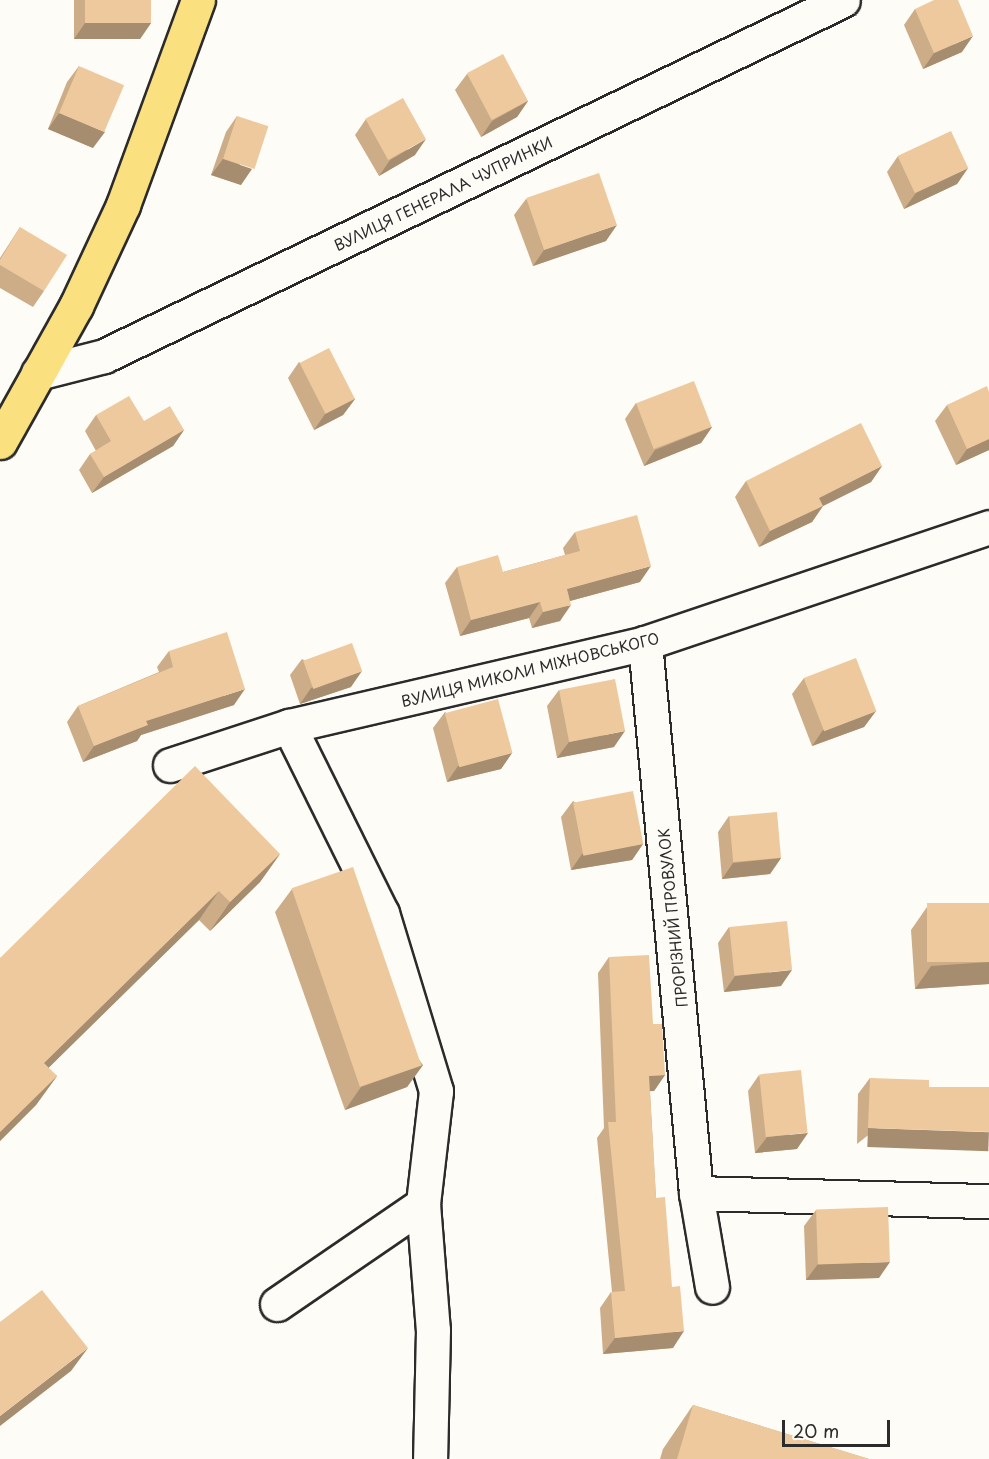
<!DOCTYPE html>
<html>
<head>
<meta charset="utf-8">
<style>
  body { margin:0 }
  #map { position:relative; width:989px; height:1459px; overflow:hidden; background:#fdfcf7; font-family:"Playpen Sans",sans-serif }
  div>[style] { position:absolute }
  .roads { filter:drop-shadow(2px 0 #2b2b2b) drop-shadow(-2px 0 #2b2b2b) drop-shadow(0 2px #2b2b2b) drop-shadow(0 -2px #2b2b2b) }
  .minor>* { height:33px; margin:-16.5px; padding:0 16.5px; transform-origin:16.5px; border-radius:16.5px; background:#fdfcf7 }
  .major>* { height:33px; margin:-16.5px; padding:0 16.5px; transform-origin:16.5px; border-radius:16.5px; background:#fbe080 }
  .wall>* { inset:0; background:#cdad88 }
  .shaded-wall>* { inset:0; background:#a78d6f; transform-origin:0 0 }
  .building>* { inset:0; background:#eec99e; transform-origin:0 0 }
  span { translate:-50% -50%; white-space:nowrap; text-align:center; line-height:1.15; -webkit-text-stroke:4.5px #fdfcf7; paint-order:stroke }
  .street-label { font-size:15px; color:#2b2b2b }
  .scale { position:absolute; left:782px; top:1420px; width:108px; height:27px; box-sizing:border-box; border:3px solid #2b2b2b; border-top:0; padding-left:8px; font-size:18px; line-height:21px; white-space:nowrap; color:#2b2b2b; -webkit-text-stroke:4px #fdfcf7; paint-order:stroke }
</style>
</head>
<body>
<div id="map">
  <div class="roads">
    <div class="minor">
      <i style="left:38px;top:373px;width:68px;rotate:-14.4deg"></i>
      <i style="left:104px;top:356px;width:820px;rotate:-25.72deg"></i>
      <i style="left:645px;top:643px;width:552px;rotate:84.7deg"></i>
      <i style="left:696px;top:1193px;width:95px;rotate:80.3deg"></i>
      <i style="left:289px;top:726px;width:209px;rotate:63.6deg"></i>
      <i style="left:382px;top:913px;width:186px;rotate:73.1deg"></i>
      <i style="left:436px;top:1091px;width:114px;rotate:96.6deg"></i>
      <i style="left:423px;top:1204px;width:126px;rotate:85.5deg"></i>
      <i style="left:433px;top:1330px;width:129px;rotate:91.3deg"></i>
      <i style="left:170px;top:765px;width:125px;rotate:-18.1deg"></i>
      <i style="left:289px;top:726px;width:366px;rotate:-13.1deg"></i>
      <i style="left:645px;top:643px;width:363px;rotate:-18.6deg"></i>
      <i style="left:696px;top:1193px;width:293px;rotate:1.6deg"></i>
      <i style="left:277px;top:1304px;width:177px;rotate:-34.4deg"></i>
    </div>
    <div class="major">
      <i style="left:0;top:442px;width:156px;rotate:-60.8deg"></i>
      <i style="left:76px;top:306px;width:111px;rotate:-65deg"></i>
      <i style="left:123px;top:205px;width:218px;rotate:-69.9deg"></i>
    </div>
  </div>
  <div class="wall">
    <i style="clip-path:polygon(74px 0,151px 0,151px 23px,140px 39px,74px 39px)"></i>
    <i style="clip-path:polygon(915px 9px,962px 52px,923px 69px,904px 25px)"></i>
    <i style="clip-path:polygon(79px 66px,93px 148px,48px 129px,67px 82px)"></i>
    <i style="clip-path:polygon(467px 74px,528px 101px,517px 117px,481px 137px,455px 90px)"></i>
    <i style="clip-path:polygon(237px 116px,241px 185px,211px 175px,226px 132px)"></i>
    <i style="clip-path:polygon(366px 119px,415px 155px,379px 176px,355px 135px)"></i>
    <i style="clip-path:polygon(898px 156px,968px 168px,957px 184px,904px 209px,887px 172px)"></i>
    <i style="clip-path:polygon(526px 199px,606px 241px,533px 266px,514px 215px)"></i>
    <i style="clip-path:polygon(20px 227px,44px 291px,33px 307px,0 288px,0 258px)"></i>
    <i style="clip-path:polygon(299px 362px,355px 399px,343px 415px,314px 430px,288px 378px)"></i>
    <i style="clip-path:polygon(989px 392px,989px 450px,956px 465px,935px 421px,947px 405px)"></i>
    <i style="clip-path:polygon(636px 403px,712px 427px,701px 443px,644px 466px,625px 419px)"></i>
    <i style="clip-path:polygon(96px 415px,144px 421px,184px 430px,173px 446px,92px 493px,79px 470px,90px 454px,96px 451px,85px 431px)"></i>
    <i style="clip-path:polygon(882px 466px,871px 482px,823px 506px,812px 522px,759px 547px,735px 497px,746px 481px)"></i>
    <i style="clip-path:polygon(575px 532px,640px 582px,570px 601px,560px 621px,532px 628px,529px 618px,460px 636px,445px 583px,457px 567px,503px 572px,565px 555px,563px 548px)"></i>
    <i style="clip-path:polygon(169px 651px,234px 705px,141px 735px,137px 741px,83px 762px,67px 722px,78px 706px,159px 672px,157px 667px)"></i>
    <i style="clip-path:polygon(302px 659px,351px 687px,300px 704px,290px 675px)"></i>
    <i style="clip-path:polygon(804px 678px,876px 711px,864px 727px,812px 746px,792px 694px)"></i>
    <i style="clip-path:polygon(559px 690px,614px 747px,557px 758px,547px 706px)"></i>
    <i style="clip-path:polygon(445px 712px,512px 753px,501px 769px,447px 782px,433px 728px)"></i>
    <i style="clip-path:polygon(573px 801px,643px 844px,632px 860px,571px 870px,561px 817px)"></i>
    <i style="clip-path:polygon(729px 816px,781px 858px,770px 874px,722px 879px,718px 832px)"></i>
    <i style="clip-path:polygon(280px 854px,260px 882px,210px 931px,199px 920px,48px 1068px,57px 1076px,36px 1105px,0 1141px,0 958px)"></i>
    <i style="clip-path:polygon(292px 889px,423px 1065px,407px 1087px,345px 1110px,275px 912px)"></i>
    <i style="clip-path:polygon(989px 903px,989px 984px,915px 989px,911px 930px,927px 907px)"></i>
    <i style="clip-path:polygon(729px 927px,781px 986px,724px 992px,718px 943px)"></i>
    <i style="clip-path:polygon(609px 957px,653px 1024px,665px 1075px,654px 1091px,650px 1091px,656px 1198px,673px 1348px,603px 1354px,600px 1308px,611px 1292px,612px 1292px,597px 1138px,604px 1128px,598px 973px)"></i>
    <i style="clip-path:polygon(759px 1075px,797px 1149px,755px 1153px,748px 1091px)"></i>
    <i style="clip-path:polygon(870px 1078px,929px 1087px,857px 1144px,858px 1094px)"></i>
    <i style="clip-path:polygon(816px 1210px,879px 1278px,806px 1280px,804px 1226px)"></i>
    <i style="clip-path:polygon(693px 1405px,869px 1459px,660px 1459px,663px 1449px)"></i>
  </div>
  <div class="shaded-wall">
    <i style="clip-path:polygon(85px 23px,151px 23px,140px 39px,74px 39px)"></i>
    <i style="clip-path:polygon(973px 36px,962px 52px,923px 69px,934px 53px)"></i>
    <i style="clip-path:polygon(528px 101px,517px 117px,481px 137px,492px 121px)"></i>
    <i style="clip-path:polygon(59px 113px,105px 132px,93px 148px,48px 129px)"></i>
    <i style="clip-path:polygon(426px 139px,415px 155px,379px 176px,390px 160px)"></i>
    <i style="clip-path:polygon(223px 159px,252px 169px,241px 185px,211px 175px)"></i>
    <i style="clip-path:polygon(968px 168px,957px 184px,904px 209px,916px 193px)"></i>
    <i style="clip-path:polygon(617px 225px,606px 241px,533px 266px,544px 250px)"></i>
    <i style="clip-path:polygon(355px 399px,343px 415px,314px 430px,325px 414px)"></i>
    <i style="clip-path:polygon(712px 427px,701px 443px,644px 466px,655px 450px)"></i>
    <i style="clip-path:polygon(184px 430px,173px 446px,92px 493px,104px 477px)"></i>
    <i style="clip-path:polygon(989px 439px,989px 450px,956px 465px,967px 449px)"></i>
    <i style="clip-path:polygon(882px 466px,871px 482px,817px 509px,823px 506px,812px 522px,759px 547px,770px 531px,819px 498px)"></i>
    <i style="clip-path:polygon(651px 566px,640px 582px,555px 605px,567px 589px)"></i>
    <i style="clip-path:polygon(540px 602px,529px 618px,460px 636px,471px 620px)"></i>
    <i style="clip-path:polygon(571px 605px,560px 621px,532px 628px,543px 612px)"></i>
    <i style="clip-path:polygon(362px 671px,351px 687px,300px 704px,311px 688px)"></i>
    <i style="clip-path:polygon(245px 689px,234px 705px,141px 735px,137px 741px,83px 762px,94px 746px,146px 721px)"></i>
    <i style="clip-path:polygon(876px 711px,864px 727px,812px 746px,823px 730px)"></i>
    <i style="clip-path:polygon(625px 731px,614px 747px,557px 758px,569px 742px)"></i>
    <i style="clip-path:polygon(512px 753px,501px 769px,447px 782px,458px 766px)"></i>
    <i style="clip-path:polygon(643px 844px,632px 860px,571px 870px,582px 854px)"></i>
    <i style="clip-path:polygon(280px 854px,260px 882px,210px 931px,230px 902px)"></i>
    <i style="clip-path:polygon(781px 858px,770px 874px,722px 879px,733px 863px)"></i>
    <i style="clip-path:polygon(219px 891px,199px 920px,24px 1092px,44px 1063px)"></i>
    <i style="clip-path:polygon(989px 962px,989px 984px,915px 989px,931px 966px)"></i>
    <i style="clip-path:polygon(792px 970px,781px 986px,724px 992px,735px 976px)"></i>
    <i style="clip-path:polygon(423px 1065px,407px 1087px,345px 1110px,361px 1087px)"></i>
    <i style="clip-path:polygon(665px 1075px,654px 1091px,637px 1092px,649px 1076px)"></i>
    <i style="clip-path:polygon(57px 1076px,36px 1105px,0 1141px,0 1132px)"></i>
    <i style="left:868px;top:1128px;width:121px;height:19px;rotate:2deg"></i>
    <i style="clip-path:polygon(808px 1133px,797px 1149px,755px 1153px,767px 1137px)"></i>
    <i style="clip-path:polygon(890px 1262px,879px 1278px,806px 1280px,818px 1264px)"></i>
    <i style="clip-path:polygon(684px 1331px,673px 1348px,603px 1354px,615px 1338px)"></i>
    <i style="clip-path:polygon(88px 1348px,71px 1371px,0 1426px,0 1416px)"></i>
  </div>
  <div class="building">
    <i style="left:85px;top:0;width:66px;height:23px"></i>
    <i style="clip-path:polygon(934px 0,958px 0,973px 36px,934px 53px,915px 9px)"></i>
    <i style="left:503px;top:54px;width:53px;height:41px;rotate:62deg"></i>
    <i style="left:79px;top:66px;width:49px;height:51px;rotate:23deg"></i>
    <i style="left:403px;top:98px;width:47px;height:43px;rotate:61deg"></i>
    <i style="left:237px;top:116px;width:33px;height:45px;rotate:18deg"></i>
    <i style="left:951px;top:131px;width:41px;height:59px;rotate:65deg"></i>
    <i style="left:599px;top:173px;width:55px;height:77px;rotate:71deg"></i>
    <i style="clip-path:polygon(20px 227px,67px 255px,44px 291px,0 265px,0 260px)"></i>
    <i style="left:329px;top:348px;width:57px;height:33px;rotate:63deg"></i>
    <i style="left:694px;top:381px;width:49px;height:62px;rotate:69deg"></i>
    <i style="clip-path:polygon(987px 386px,989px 392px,989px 439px,967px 449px,947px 405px)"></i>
    <i style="clip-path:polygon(129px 396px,144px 421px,170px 406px,184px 430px,104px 477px,90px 454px,111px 441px,96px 415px)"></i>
    <i style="clip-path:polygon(861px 423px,882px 466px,819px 498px,823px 506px,770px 531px,746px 481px)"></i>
    <i style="clip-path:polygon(637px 515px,651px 566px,567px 589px,571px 605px,543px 612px,540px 602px,471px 620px,457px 567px,498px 555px,503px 572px,580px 551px,575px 532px)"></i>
    <i style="clip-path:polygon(227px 632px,245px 689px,146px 721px,148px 725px,94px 746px,78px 706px,173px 667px,169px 651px)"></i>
    <i style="left:352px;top:643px;width:30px;height:52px;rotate:70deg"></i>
    <i style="left:856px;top:658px;width:57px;height:56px;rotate:69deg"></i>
    <i style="left:615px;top:679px;width:53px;height:57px;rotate:79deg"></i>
    <i style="left:498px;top:699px;width:56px;height:55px;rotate:75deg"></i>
    <i style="clip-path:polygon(195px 766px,280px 854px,230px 902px,219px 891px,44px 1063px,57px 1076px,0 1132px,0 958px)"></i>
    <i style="left:633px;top:791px;width:54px;height:61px;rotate:79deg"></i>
    <i style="left:777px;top:812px;width:46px;height:48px;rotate:85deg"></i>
    <i style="left:353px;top:867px;width:210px;height:65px;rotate:71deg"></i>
    <i style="left:989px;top:903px;width:59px;height:62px;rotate:90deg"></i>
    <i style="left:787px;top:921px;width:49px;height:58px;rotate:84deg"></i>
    <i style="clip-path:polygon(649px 955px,653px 1024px,662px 1024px,665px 1075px,649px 1076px,656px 1198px,665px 1197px,672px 1287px,680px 1286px,684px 1331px,615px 1338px,611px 1292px,625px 1291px,608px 1122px,616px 1122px,609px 957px)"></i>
    <i style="left:801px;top:1070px;width:63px;height:42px;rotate:84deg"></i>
    <i style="clip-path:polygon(870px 1078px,929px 1080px,929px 1087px,989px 1087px,989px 1132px,868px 1128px)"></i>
    <i style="left:888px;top:1207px;width:55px;height:72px;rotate:88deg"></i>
    <i style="clip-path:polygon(42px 1290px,88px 1348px,0 1416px,0 1322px)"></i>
    <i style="clip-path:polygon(693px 1405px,869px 1459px,677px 1459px)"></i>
  </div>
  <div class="street-label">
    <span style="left:443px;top:193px;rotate:-26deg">ВУЛИЦЯ ГЕНЕРАЛА ЧУПРИНКИ</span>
    <span style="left:530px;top:669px;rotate:-14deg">ВУЛИЦЯ МИКОЛИ МІХНОВСЬКОГО</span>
    <span style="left:672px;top:918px;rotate:-96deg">ПРОРІЗНИЙ ПРОВУЛОК</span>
  </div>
  <div class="scale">20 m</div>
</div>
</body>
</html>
